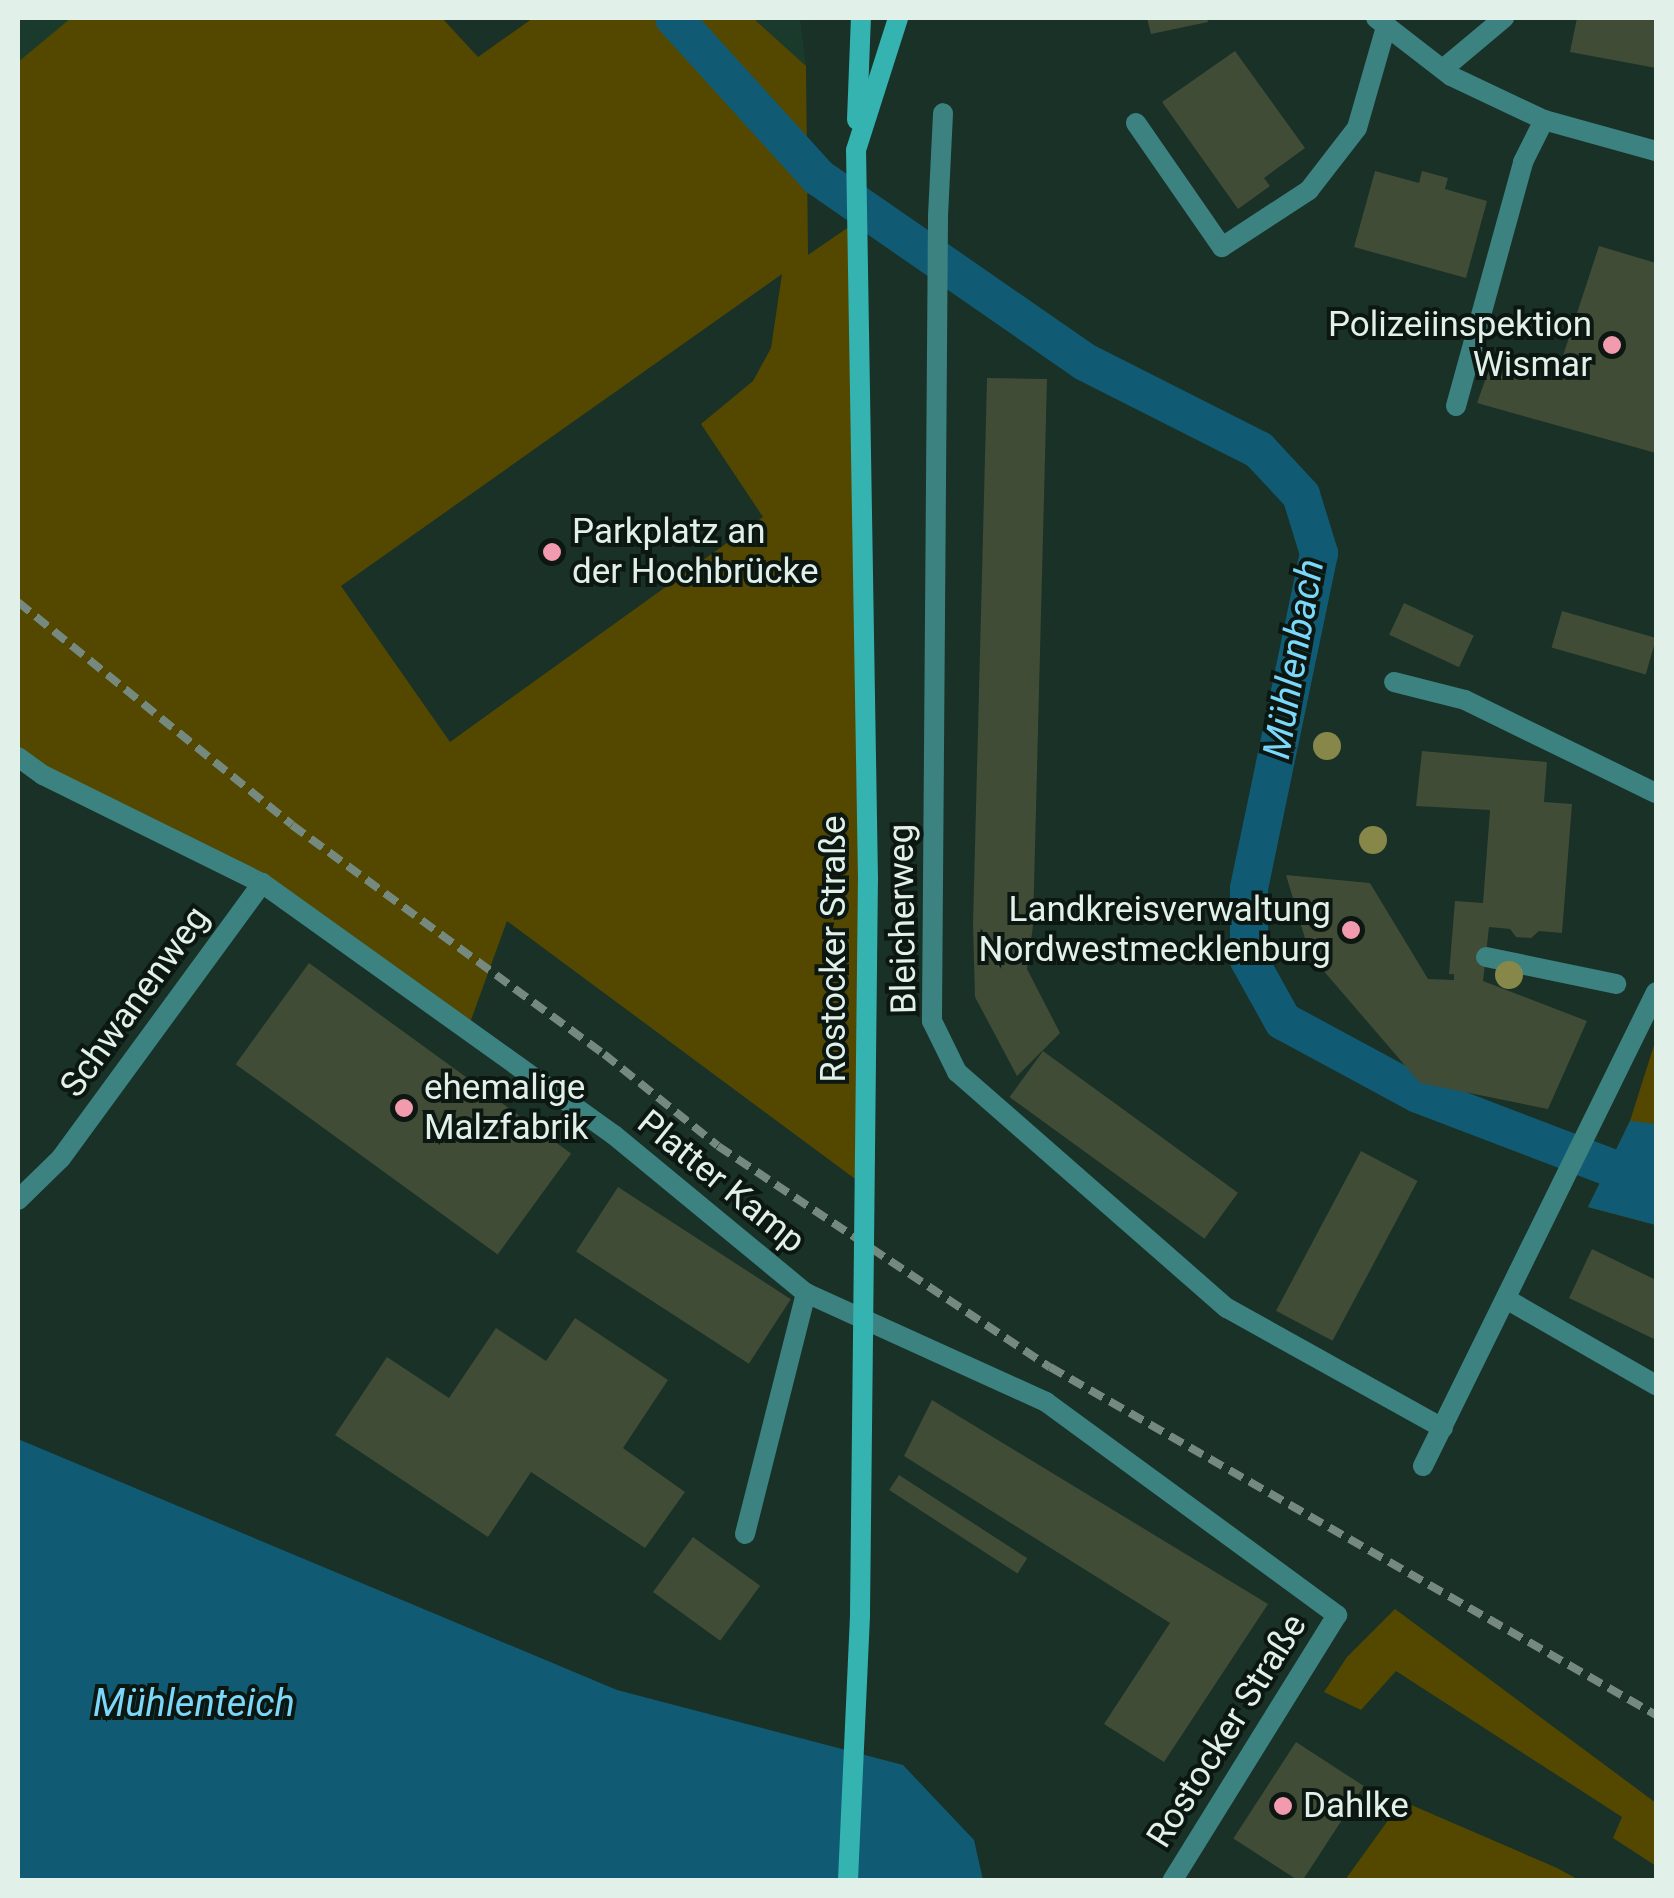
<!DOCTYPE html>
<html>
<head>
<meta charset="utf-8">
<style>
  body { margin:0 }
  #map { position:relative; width:1674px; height:1898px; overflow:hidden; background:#193126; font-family:Roboto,sans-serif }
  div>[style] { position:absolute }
  .built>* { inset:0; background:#1a3b2c }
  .green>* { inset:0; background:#544800 }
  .water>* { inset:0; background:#105b73 }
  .canal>* { height:38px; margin:-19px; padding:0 19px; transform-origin:19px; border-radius:19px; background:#105b73 }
  .building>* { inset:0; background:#404c36; transform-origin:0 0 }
  .service>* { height:20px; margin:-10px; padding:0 10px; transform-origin:10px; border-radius:10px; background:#3b8281 }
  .pedestrian>* { height:20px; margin:-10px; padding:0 10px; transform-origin:10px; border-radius:10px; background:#3b8281 }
  .minor>* { height:20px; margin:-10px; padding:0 10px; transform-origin:10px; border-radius:10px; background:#3b8281 }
  .tertiary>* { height:20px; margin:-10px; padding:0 10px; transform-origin:10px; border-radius:10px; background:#3b8281 }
  .secondary>* { height:20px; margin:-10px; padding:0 10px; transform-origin:10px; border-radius:10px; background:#34b3b1 }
  .rail>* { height:8px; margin-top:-4px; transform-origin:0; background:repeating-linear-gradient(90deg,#75897f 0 15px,transparent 0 23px) }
  .secondary-bridge>* { height:20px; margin:-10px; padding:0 10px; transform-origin:10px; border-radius:10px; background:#34b3b1 }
  .trees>* { width:28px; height:28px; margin:-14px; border-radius:50%; background:#878749 }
  .dots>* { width:28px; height:28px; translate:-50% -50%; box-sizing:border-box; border:5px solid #0c1711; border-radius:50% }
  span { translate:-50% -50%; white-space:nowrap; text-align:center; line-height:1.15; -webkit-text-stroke:8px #0c1711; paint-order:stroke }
  .poi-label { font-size:35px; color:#e1f0e8 }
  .right { translate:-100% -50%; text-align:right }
  .left { translate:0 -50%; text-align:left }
  .street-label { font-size:35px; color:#e1f0e8 }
  .water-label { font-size:38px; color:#7bd8fb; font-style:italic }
  .frame { position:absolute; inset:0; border:20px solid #e1f0e8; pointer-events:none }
</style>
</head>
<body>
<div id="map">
  <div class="built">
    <i style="clip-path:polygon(18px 18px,71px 18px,18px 62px)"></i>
    <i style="clip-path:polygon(753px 18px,800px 18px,806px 66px)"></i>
  </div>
  <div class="green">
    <i style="clip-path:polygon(evenodd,71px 18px,442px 18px,478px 57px,533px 18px,753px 18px,806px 66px,808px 255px,856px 222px,866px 1187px,507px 921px,467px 1031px,262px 883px,18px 757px,18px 62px,71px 18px,782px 274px,771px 348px,753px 381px,701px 424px,763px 517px,450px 742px,341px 586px,782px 274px)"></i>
    <i style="clip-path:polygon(1656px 1039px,1656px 1225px,1588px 1207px,1630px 1121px)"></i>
    <i style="clip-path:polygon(1395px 1609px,1656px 1803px,1656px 1866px,1613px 1838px,1622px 1817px,1396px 1671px,1361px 1710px,1324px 1692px,1347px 1657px)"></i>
    <i style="clip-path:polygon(1402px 1801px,1557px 1868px,1579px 1880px,1345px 1880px)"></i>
  </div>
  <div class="water">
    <i style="clip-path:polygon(1630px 1121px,1656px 1124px,1656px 1225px,1588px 1207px)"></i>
    <i style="clip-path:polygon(18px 1439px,617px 1690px,903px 1765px,974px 1840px,983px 1880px,18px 1880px)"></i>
  </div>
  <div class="canal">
    <i style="left:674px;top:18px;width:215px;rotate:47.8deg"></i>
    <i style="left:818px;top:177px;width:325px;rotate:34.7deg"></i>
    <i style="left:1085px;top:362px;width:195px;rotate:26.8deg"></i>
    <i style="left:1259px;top:450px;width:62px;rotate:47deg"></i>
    <i style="left:1301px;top:495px;width:61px;rotate:72.8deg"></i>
    <i style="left:1319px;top:553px;width:343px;rotate:101.8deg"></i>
    <i style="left:1249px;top:889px;width:71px;rotate:90deg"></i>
    <i style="left:1249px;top:960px;width:70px;rotate:60.9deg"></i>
    <i style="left:1283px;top:1021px;width:153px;rotate:28.4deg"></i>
    <i style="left:1418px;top:1094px;width:255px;rotate:20.9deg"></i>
  </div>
  <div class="building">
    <i style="clip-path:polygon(1147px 18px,1207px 18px,1208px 22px,1151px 34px)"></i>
    <i style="clip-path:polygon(1577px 18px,1656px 18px,1656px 68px,1570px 52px)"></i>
    <i style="clip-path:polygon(1235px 51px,1305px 148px,1264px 178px,1270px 186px,1238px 209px,1162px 102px)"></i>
    <i style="clip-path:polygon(1375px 171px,1419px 183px,1422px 171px,1448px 178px,1445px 189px,1487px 201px,1466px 278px,1354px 247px)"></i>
    <i style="clip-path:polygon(1599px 246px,1656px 263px,1656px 453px,1477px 403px,1493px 358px,1556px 377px)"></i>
    <i style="clip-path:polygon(987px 378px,1047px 379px,1033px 926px,1027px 969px,1060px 1033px,1017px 1076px,975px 997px,973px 924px)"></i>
    <i style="left:1404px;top:603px;width:77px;height:35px;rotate:25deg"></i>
    <i style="left:1562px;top:611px;width:98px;height:38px;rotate:16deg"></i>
    <i style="clip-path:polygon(1422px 751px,1547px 762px,1544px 802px,1572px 804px,1562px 933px,1539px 931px,1531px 938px,1516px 937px,1510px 929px,1489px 927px,1483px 981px,1587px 1021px,1548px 1109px,1420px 1083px,1310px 955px,1286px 875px,1370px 883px,1428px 979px,1454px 980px,1454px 974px,1449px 974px,1455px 901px,1483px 903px,1490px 810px,1416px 806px)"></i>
    <i style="left:309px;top:963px;width:324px;height:125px;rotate:36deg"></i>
    <i style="left:1043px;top:1051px;width:241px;height:57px;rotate:36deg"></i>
    <i style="left:1361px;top:1151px;width:64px;height:181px;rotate:28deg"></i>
    <i style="left:618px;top:1187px;width:206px;height:77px;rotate:33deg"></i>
    <i style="clip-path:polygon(1592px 1249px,1656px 1280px,1656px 1340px,1569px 1298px)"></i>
    <i style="clip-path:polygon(575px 1318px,668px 1380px,623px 1448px,685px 1492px,645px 1548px,531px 1472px,488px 1537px,335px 1435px,387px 1357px,449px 1398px,496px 1328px,546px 1361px)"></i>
    <i style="clip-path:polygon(932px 1400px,1268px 1604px,1164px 1762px,1104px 1724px,1170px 1623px,904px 1456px)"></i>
    <i style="left:899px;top:1475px;width:153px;height:18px;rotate:33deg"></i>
    <i style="left:693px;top:1537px;width:83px;height:68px;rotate:36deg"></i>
    <i style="left:1296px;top:1742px;width:81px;height:115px;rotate:33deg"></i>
  </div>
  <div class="service">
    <i style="left:1443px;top:69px;width:80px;rotate:-39.9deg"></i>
    <i style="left:1136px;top:123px;width:151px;rotate:55.3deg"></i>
    <i style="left:1222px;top:247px;width:104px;rotate:-33.2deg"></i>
    <i style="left:1309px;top:190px;width:78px;rotate:-52.3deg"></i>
    <i style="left:1357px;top:128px;width:105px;rotate:-74deg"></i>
    <i style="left:938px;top:216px;width:103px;rotate:-87.2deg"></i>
    <i style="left:1456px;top:406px;width:253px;rotate:-74.6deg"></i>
    <i style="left:1523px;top:162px;width:47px;rotate:-63.4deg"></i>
    <i style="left:1394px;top:682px;width:73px;rotate:14.2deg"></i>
    <i style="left:1465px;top:700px;width:212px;rotate:26deg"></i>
    <i style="left:18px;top:757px;width:31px;rotate:36deg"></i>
    <i style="left:43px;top:775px;width:244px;rotate:26.3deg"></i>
    <i style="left:1508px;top:1300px;width:171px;rotate:29.9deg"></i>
    <i style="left:745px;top:1534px;width:249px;rotate:-75.8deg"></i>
  </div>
  <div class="pedestrian">
    <i style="left:1486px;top:957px;width:133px;rotate:11.7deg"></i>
  </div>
  <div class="minor">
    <i style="left:938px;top:216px;width:805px;rotate:90.43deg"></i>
    <i style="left:932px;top:1021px;width:57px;rotate:63.9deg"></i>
    <i style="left:957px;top:1072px;width:359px;rotate:41.2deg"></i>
    <i style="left:1227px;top:1308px;width:247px;rotate:29.1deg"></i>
    <i style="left:18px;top:1200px;width:60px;rotate:-44.3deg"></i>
    <i style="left:61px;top:1158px;width:341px;rotate:-53.8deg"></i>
    <i style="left:262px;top:883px;width:433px;rotate:35.6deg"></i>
    <i style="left:614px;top:1135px;width:249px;rotate:39.5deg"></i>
    <i style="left:806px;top:1293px;width:264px;rotate:24.4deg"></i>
    <i style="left:1046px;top:1402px;width:361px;rotate:36.2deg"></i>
    <i style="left:1337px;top:1615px;width:312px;rotate:121.8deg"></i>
    <i style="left:1423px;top:1466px;width:528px;rotate:-63.82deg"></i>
  </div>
  <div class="tertiary">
    <i style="left:1376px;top:18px;width:95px;rotate:37.7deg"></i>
    <i style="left:1451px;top:76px;width:103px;rotate:25.3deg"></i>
    <i style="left:1544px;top:120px;width:116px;rotate:15.5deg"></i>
  </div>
  <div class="secondary">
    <i style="left:857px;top:120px;width:102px;rotate:-87.8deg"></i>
    <i style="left:856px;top:150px;width:139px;rotate:-72.3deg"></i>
  </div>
  <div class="rail">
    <i style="left:18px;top:602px;width:353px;rotate:39.1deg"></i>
    <i style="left:292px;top:825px;width:387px;rotate:36.3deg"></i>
    <i style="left:604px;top:1054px;width:146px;rotate:38.9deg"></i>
    <i style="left:718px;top:1146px;width:399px;rotate:33.7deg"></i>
    <i style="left:1050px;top:1367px;width:699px;rotate:29.87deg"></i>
  </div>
  <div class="secondary-bridge">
    <i style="left:848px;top:1880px;width:266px;rotate:-87.4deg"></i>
    <i style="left:860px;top:1614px;width:735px;rotate:-89.38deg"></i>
    <i style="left:868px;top:879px;width:729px;rotate:-90.94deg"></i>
  </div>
  <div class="trees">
    <i style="left:1327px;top:746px"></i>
    <i style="left:1373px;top:840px"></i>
    <i style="left:1509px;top:975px"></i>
  </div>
  <div class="dots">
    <i style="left:1612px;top:345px;background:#f29aae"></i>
    <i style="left:552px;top:552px;background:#f29aae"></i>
    <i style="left:1351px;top:930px;background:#f29aae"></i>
    <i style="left:404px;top:1108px;background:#f29aae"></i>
    <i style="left:1283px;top:1806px;background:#f29aae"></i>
  </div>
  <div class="poi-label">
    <span class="right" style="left:1592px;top:345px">Polizeiinspektion<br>Wismar</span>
    <span class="left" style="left:572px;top:552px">Parkplatz an<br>der Hochbrücke</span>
    <span class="right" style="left:1331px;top:930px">Landkreisverwaltung<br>Nordwestmecklenburg</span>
    <span class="left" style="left:424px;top:1108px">ehemalige<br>Malzfabrik</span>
    <span class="left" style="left:1303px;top:1806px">Dahlke</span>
  </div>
  <div class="street-label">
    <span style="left:903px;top:919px;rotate:-91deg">Bleicherweg</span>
    <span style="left:834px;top:949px;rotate:-90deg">Rostocker Straße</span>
    <span style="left:135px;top:1002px;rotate:-54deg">Schwanenweg</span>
    <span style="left:721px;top:1182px;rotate:39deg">Platter Kamp</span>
    <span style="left:1227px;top:1731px;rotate:-58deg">Rostocker Straße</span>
  </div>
  <div class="water-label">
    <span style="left:1294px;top:659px;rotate:-80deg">Mühlenbach</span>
    <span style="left:194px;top:1704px">Mühlenteich</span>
  </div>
  <div class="frame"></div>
</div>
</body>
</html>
